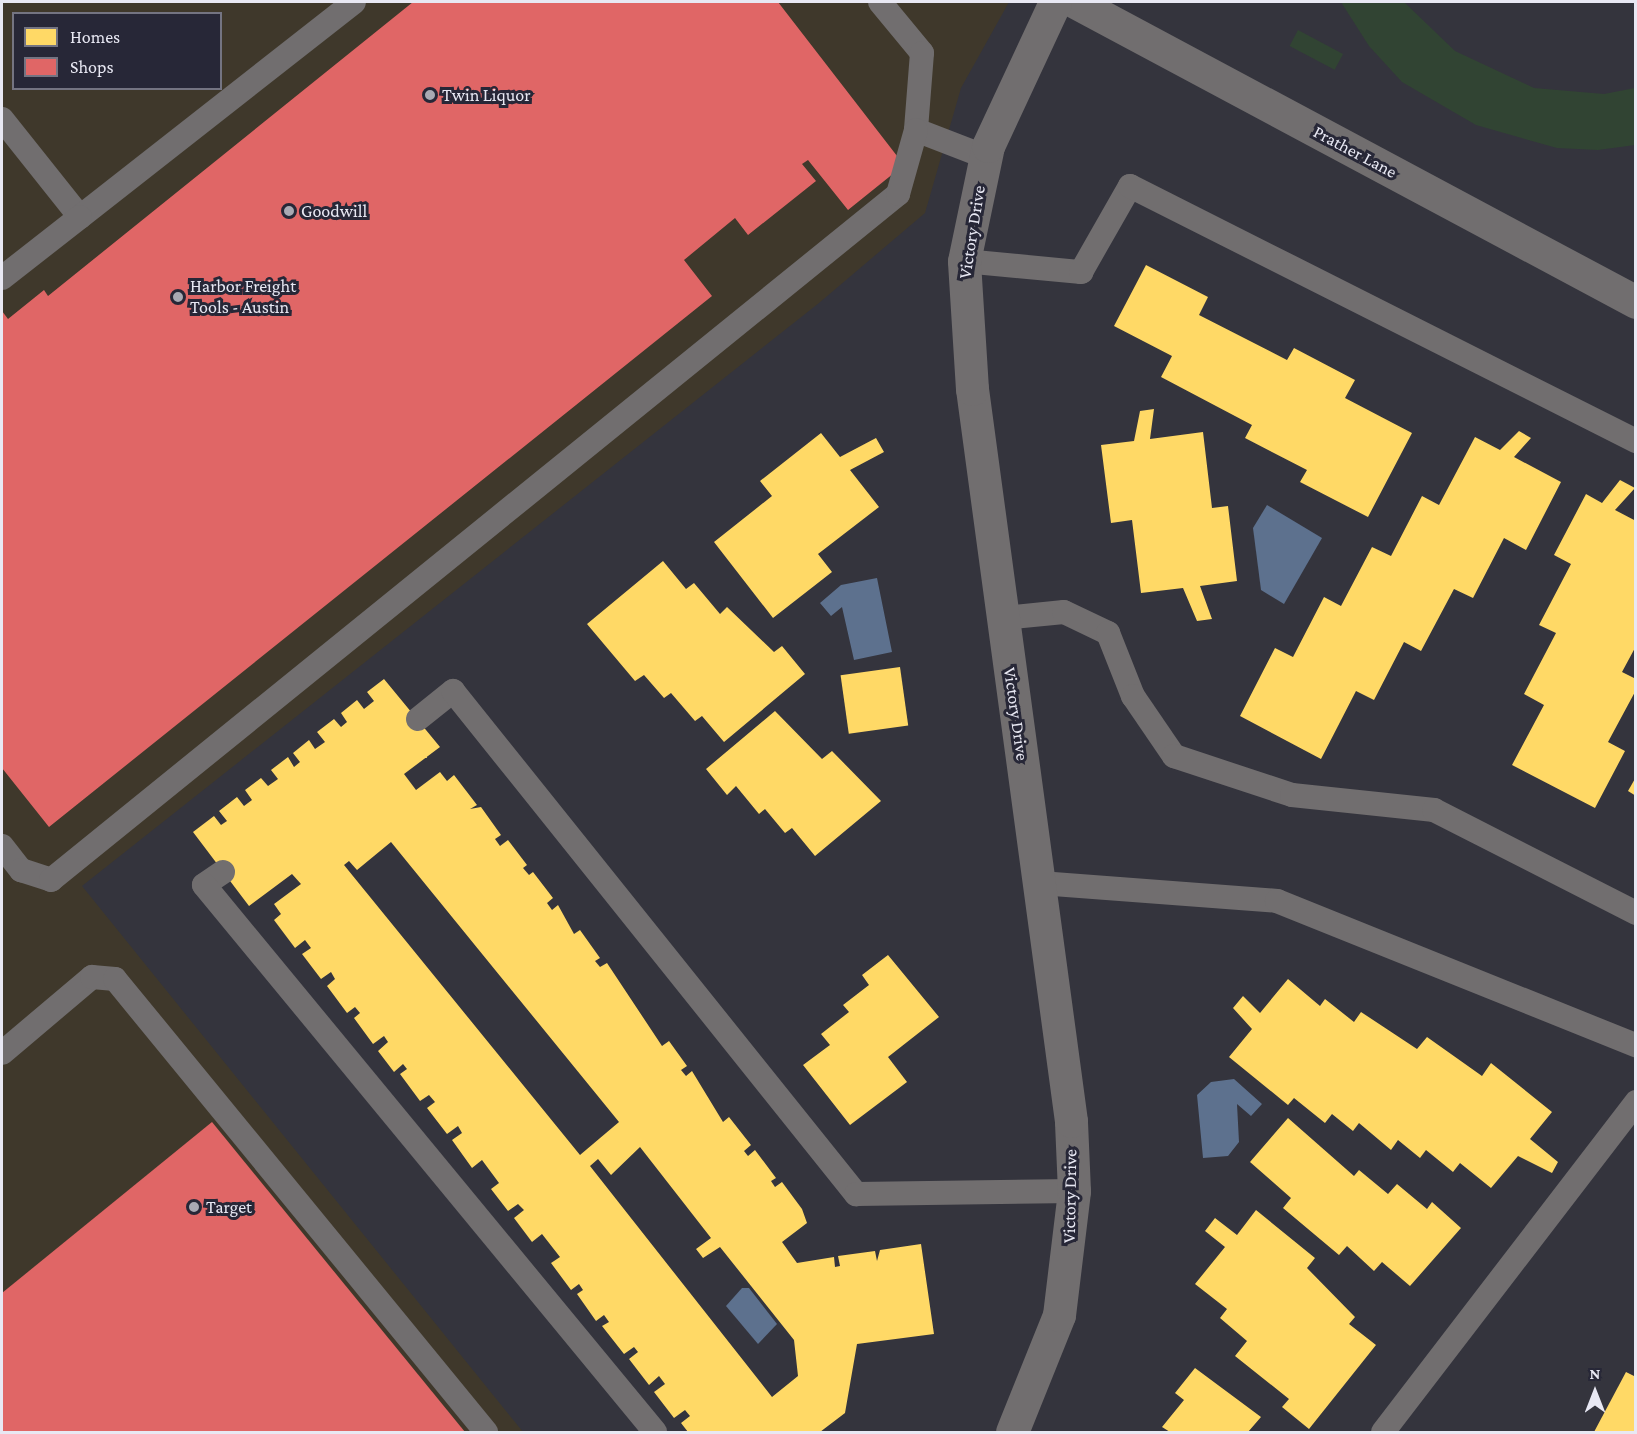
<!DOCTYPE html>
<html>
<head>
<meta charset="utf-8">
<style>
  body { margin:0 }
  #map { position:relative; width:1637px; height:1434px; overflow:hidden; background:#34343d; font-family:"Crimson Pro",serif }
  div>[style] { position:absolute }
  .commercial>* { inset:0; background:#3f382b }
  .green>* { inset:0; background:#314433; transform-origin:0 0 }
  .water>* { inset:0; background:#5d718e }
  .homes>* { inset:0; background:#ffd966; transform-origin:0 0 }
  .shops>* { inset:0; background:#e06666 }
  .service>* { height:24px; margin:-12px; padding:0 12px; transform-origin:12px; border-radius:12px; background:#716e6f }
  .minor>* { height:33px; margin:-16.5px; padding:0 16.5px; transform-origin:16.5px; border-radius:16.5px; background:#716e6f }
  .tertiary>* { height:33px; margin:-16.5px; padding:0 16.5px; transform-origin:16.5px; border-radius:16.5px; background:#716e6f }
  .dots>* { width:16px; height:16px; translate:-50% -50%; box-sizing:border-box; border:3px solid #272737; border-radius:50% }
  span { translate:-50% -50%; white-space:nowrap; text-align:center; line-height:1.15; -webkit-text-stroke:6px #272737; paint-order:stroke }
  .poi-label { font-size:18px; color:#e8e8f3 }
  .left { translate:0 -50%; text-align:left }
  .street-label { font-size:18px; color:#e8e8f3 }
  .frame { position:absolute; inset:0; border:3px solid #e8e8f3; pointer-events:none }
  .legend { position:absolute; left:12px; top:12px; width:210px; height:78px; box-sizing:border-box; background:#272737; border:2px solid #747482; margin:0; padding:8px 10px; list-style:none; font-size:18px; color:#e8e8f3 }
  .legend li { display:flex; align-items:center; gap:12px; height:30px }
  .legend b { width:30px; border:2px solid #747482 }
  .north { position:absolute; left:1565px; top:1362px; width:60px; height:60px; -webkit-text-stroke:4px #272737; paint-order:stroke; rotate:0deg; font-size:16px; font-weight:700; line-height:24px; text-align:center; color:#e8e8f3 }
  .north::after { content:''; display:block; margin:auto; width:21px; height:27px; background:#e8e8f3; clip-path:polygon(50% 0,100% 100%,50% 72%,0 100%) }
</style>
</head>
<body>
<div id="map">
  <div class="commercial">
    <i style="clip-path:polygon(evenodd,2px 2px,1009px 2px,961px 88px,925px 213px,819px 303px,82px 886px,523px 1432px,2px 1432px,2px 2px,14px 14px,220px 14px,220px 88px,14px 88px,14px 14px)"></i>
  </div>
  <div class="green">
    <i style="clip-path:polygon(1341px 2px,1404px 2px,1455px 51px,1534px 88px,1604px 94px,1635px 88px,1635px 145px,1598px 150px,1557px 148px,1476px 125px,1402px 82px,1369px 46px)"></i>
    <i style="left:1298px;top:30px;width:51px;height:18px;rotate:28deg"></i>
  </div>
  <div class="water">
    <i style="clip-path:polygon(1267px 505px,1322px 538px,1284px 604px,1261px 590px,1253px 528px)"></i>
    <i style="clip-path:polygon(877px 578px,892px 652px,854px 660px,842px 607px,831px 616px,820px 603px,841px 585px)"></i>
    <i style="clip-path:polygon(1234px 1079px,1262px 1104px,1251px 1116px,1237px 1104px,1239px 1142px,1228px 1156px,1203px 1158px,1197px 1095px,1211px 1082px)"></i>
    <i style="clip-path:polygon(742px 1288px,749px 1288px,777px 1324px,758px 1344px,726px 1306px)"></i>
  </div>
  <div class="homes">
    <i style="clip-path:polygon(1146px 265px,1208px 297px,1199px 315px,1287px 360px,1294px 348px,1355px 380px,1345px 398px,1412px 433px,1368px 517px,1300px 482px,1307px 470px,1245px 438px,1252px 425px,1161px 377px,1172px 356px,1114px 326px)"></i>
    <i style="clip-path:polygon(1154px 409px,1150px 439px,1203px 432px,1212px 508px,1228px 506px,1237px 581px,1200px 586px,1212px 619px,1197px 621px,1183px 588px,1141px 593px,1132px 520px,1111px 523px,1101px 445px,1134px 441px,1140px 411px)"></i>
    <i style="clip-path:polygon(1519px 431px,1531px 438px,1514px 457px,1561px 482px,1526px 550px,1504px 538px,1473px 598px,1454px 589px,1421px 651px,1404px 642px,1374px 700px,1356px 691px,1321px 759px,1240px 716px,1275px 648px,1293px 657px,1324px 597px,1341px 606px,1372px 547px,1391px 556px,1422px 496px,1439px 505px,1475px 437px,1500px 450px)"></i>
    <i style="clip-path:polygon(821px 433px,840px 457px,876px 438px,884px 452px,850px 470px,879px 507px,818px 554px,832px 572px,773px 618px,714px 542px,772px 496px,760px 481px)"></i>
    <i style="clip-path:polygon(1620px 480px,1635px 488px,1615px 510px,1636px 521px,1636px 646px,1622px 672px,1636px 679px,1636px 690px,1608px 742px,1625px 751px,1595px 808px,1512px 765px,1544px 705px,1524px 694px,1556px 633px,1539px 625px,1571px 564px,1554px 555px,1586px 494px,1602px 503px)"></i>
    <i style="clip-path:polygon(663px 561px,686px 589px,694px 583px,720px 614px,727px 607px,774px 652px,782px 646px,805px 674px,724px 742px,702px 716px,695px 721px,671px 693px,664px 698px,644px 675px,635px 681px,587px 624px)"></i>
    <i style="left:900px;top:667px;width:59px;height:60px;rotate:82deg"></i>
    <i style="clip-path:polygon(evenodd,384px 679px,440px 747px,404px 774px,416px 790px,440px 772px,447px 781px,454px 775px,477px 805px,470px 809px,481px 807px,501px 835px,495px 839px,500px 846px,508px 840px,527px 865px,523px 868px,529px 875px,533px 872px,553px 898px,547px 903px,552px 910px,558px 905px,574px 934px,580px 930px,600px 958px,595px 961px,600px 967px,607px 963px,662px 1046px,669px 1041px,687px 1066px,681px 1070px,686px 1076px,692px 1071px,723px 1122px,729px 1117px,751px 1145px,744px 1151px,748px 1156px,755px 1150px,776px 1178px,771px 1181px,775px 1187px,782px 1182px,802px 1209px,807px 1223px,782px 1242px,797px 1263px,834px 1257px,835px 1267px,840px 1266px,838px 1256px,875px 1251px,877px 1261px,880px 1250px,921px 1244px,934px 1334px,857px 1344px,845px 1413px,820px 1432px,688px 1432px,681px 1423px,690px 1416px,685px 1410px,674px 1418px,654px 1392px,665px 1384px,659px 1376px,649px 1385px,629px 1359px,638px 1352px,634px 1347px,624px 1354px,602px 1326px,609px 1322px,604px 1315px,596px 1321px,577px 1294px,583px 1290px,579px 1284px,571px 1290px,551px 1263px,560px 1257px,542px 1234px,532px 1242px,514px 1218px,524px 1210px,518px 1204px,508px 1211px,491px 1189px,499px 1183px,482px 1160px,472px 1168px,452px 1140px,462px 1133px,458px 1126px,447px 1134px,427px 1108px,435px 1102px,429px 1095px,420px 1101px,400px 1074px,407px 1069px,403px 1064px,394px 1072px,378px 1051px,388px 1042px,384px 1036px,373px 1044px,354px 1018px,360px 1013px,355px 1007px,347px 1013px,327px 986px,335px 979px,331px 972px,321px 979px,302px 954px,311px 948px,305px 940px,295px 948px,274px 920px,281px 914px,274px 904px,301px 884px,292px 874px,249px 906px,193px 832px,214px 816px,221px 825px,227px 821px,219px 811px,237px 797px,244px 806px,252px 800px,245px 790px,261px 778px,268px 786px,278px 779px,271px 770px,288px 757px,294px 767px,300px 762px,293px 753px,309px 740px,315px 749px,325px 742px,317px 732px,334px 719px,341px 727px,347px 722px,341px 713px,357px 700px,364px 709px,374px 701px,367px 692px,384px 679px,391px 842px,619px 1122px,580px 1155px,344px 865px,349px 861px,357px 870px,391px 842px,384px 679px,640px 1147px,711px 1238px,696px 1249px,703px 1258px,720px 1247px,794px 1340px,798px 1376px,772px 1397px,590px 1166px,598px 1159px,611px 1175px,640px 1147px)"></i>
    <i style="clip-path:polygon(775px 711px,822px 759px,832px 751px,881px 801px,815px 856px,792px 828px,785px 833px,765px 809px,759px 814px,736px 786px,727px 795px,706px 769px)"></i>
    <i style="clip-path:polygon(1636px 777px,1636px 796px,1628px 791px)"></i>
    <i style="clip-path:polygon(888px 955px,939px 1017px,888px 1057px,907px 1082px,850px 1125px,803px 1065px,830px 1045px,821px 1034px,849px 1012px,843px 1005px,869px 985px,862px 975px)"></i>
    <i style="clip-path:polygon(1288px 979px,1320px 1006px,1325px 999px,1354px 1022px,1361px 1012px,1417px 1049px,1427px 1037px,1482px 1076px,1491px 1063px,1552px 1112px,1530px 1139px,1558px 1162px,1552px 1173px,1518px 1156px,1491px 1188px,1460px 1163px,1453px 1172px,1426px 1150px,1420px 1158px,1398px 1140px,1391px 1150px,1359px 1123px,1353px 1131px,1332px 1114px,1325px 1123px,1294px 1098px,1288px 1105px,1229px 1057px,1252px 1029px,1233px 1008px,1243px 996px,1260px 1013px)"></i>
    <i style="clip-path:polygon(1288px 1118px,1354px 1176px,1359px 1170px,1388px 1194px,1397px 1184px,1427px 1209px,1432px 1202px,1461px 1228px,1410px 1286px,1382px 1262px,1374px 1271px,1347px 1246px,1339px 1255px,1283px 1208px,1291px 1198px,1250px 1162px)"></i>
    <i style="clip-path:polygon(1256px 1210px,1315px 1258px,1307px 1268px,1355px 1317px,1349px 1324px,1376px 1345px,1309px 1429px,1282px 1407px,1289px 1399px,1235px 1356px,1247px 1341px,1220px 1318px,1227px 1309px,1195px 1284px,1225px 1247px,1205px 1231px,1215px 1218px,1237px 1235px)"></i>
    <i style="clip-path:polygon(1195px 1368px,1261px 1417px,1248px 1432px,1170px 1432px,1162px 1427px,1184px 1400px,1175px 1393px)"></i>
    <i style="clip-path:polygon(1626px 1372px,1636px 1377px,1636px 1432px,1594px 1432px)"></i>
  </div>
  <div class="shops">
    <i style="clip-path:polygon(413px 2px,778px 2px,904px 165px,848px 210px,808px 160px,802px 164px,816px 181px,748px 235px,735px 218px,684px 260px,712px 296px,49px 827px,2px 768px,2px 311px,8px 319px,44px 290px,48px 296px)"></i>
    <i style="clip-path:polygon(212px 1122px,465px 1432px,2px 1432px,2px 1293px)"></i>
  </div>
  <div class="service">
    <i style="left:880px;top:2px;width:66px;rotate:50.5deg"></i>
    <i style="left:922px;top:53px;width:77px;rotate:94.5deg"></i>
    <i style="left:916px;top:130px;width:75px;rotate:21.1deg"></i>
    <i style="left:2px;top:119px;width:125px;rotate:51.5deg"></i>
    <i style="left:80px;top:217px;width:348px;rotate:-38.1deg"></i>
    <i style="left:964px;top:261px;width:118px;rotate:5.4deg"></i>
    <i style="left:1081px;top:272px;width:99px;rotate:-60.3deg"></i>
    <i style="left:1130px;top:186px;width:567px;rotate:26.75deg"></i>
    <i style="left:2px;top:278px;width:99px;rotate:-38deg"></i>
    <i style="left:1003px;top:618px;width:61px;rotate:-5.6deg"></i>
    <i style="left:1064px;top:612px;width:49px;rotate:25.5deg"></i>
    <i style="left:1108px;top:633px;width:68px;rotate:68.4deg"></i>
    <i style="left:1133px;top:696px;width:73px;rotate:55.7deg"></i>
    <i style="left:1174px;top:756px;width:124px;rotate:18.3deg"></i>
    <i style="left:1292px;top:795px;width:143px;rotate:6deg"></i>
    <i style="left:1434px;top:810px;width:227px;rotate:27deg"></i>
    <i style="left:418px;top:719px;width:45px;rotate:-38.7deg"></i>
    <i style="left:453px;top:691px;width:645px;rotate:51.3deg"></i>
    <i style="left:856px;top:1194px;width:218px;rotate:-0.8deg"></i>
    <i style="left:2px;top:846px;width:31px;rotate:52deg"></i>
    <i style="left:21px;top:870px;width:32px;rotate:18deg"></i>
    <i style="left:51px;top:880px;width:1090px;rotate:-39deg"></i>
    <i style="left:898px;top:194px;width:66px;rotate:-74.3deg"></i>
    <i style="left:223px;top:872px;width:23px;rotate:146deg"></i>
    <i style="left:204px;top:885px;width:709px;rotate:50.49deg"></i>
    <i style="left:1040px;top:883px;width:238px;rotate:4.3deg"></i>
    <i style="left:1277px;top:901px;width:387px;rotate:21.9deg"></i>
    <i style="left:2px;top:1053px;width:118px;rotate:-40.2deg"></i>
    <i style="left:92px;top:977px;width:23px;rotate:5deg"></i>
    <i style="left:115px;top:979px;width:586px;rotate:50.68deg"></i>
    <i style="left:1383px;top:1432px;width:416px;rotate:-52.5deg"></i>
  </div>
  <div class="minor">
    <i style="left:1075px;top:2px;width:636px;rotate:28.14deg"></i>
  </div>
  <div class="tertiary">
    <i style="left:1012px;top:1432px;width:126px;rotate:-68.1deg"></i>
    <i style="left:1059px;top:1315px;width:125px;rotate:-83.1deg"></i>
    <i style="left:1074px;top:1191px;width:70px;rotate:-92.5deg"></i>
    <i style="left:1071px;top:1121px;width:739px;rotate:-97.7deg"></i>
    <i style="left:972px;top:389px;width:128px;rotate:-93.6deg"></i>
    <i style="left:964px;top:261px;width:117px;rotate:-78.2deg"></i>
    <i style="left:988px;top:146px;width:159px;rotate:-65deg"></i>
  </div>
  <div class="dots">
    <i style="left:430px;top:95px;background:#a9a9b3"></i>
    <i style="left:289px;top:211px;background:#a9a9b3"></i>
    <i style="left:178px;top:297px;background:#a9a9b3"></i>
    <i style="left:194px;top:1207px;background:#a9a9b3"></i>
  </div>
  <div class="poi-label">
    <span class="left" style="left:442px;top:95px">Twin Liquor</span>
    <span class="left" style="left:301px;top:211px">Goodwill</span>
    <span class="left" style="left:190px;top:297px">Harbor Freight<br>Tools - Austin</span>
    <span class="left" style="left:206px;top:1207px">Target</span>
  </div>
  <div class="street-label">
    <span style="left:1355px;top:152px;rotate:28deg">Prather Lane</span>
    <span style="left:972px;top:232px;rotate:-81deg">Victory Drive</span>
    <span style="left:1016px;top:714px;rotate:82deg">Victory Drive</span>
    <span style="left:1070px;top:1196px;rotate:-89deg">Victory Drive</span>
  </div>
  <div class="frame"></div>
  <ul class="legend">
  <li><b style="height:16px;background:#ffd966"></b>Homes</li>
  <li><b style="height:16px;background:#e06666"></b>Shops</li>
  </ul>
  <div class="north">N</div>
</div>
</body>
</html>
